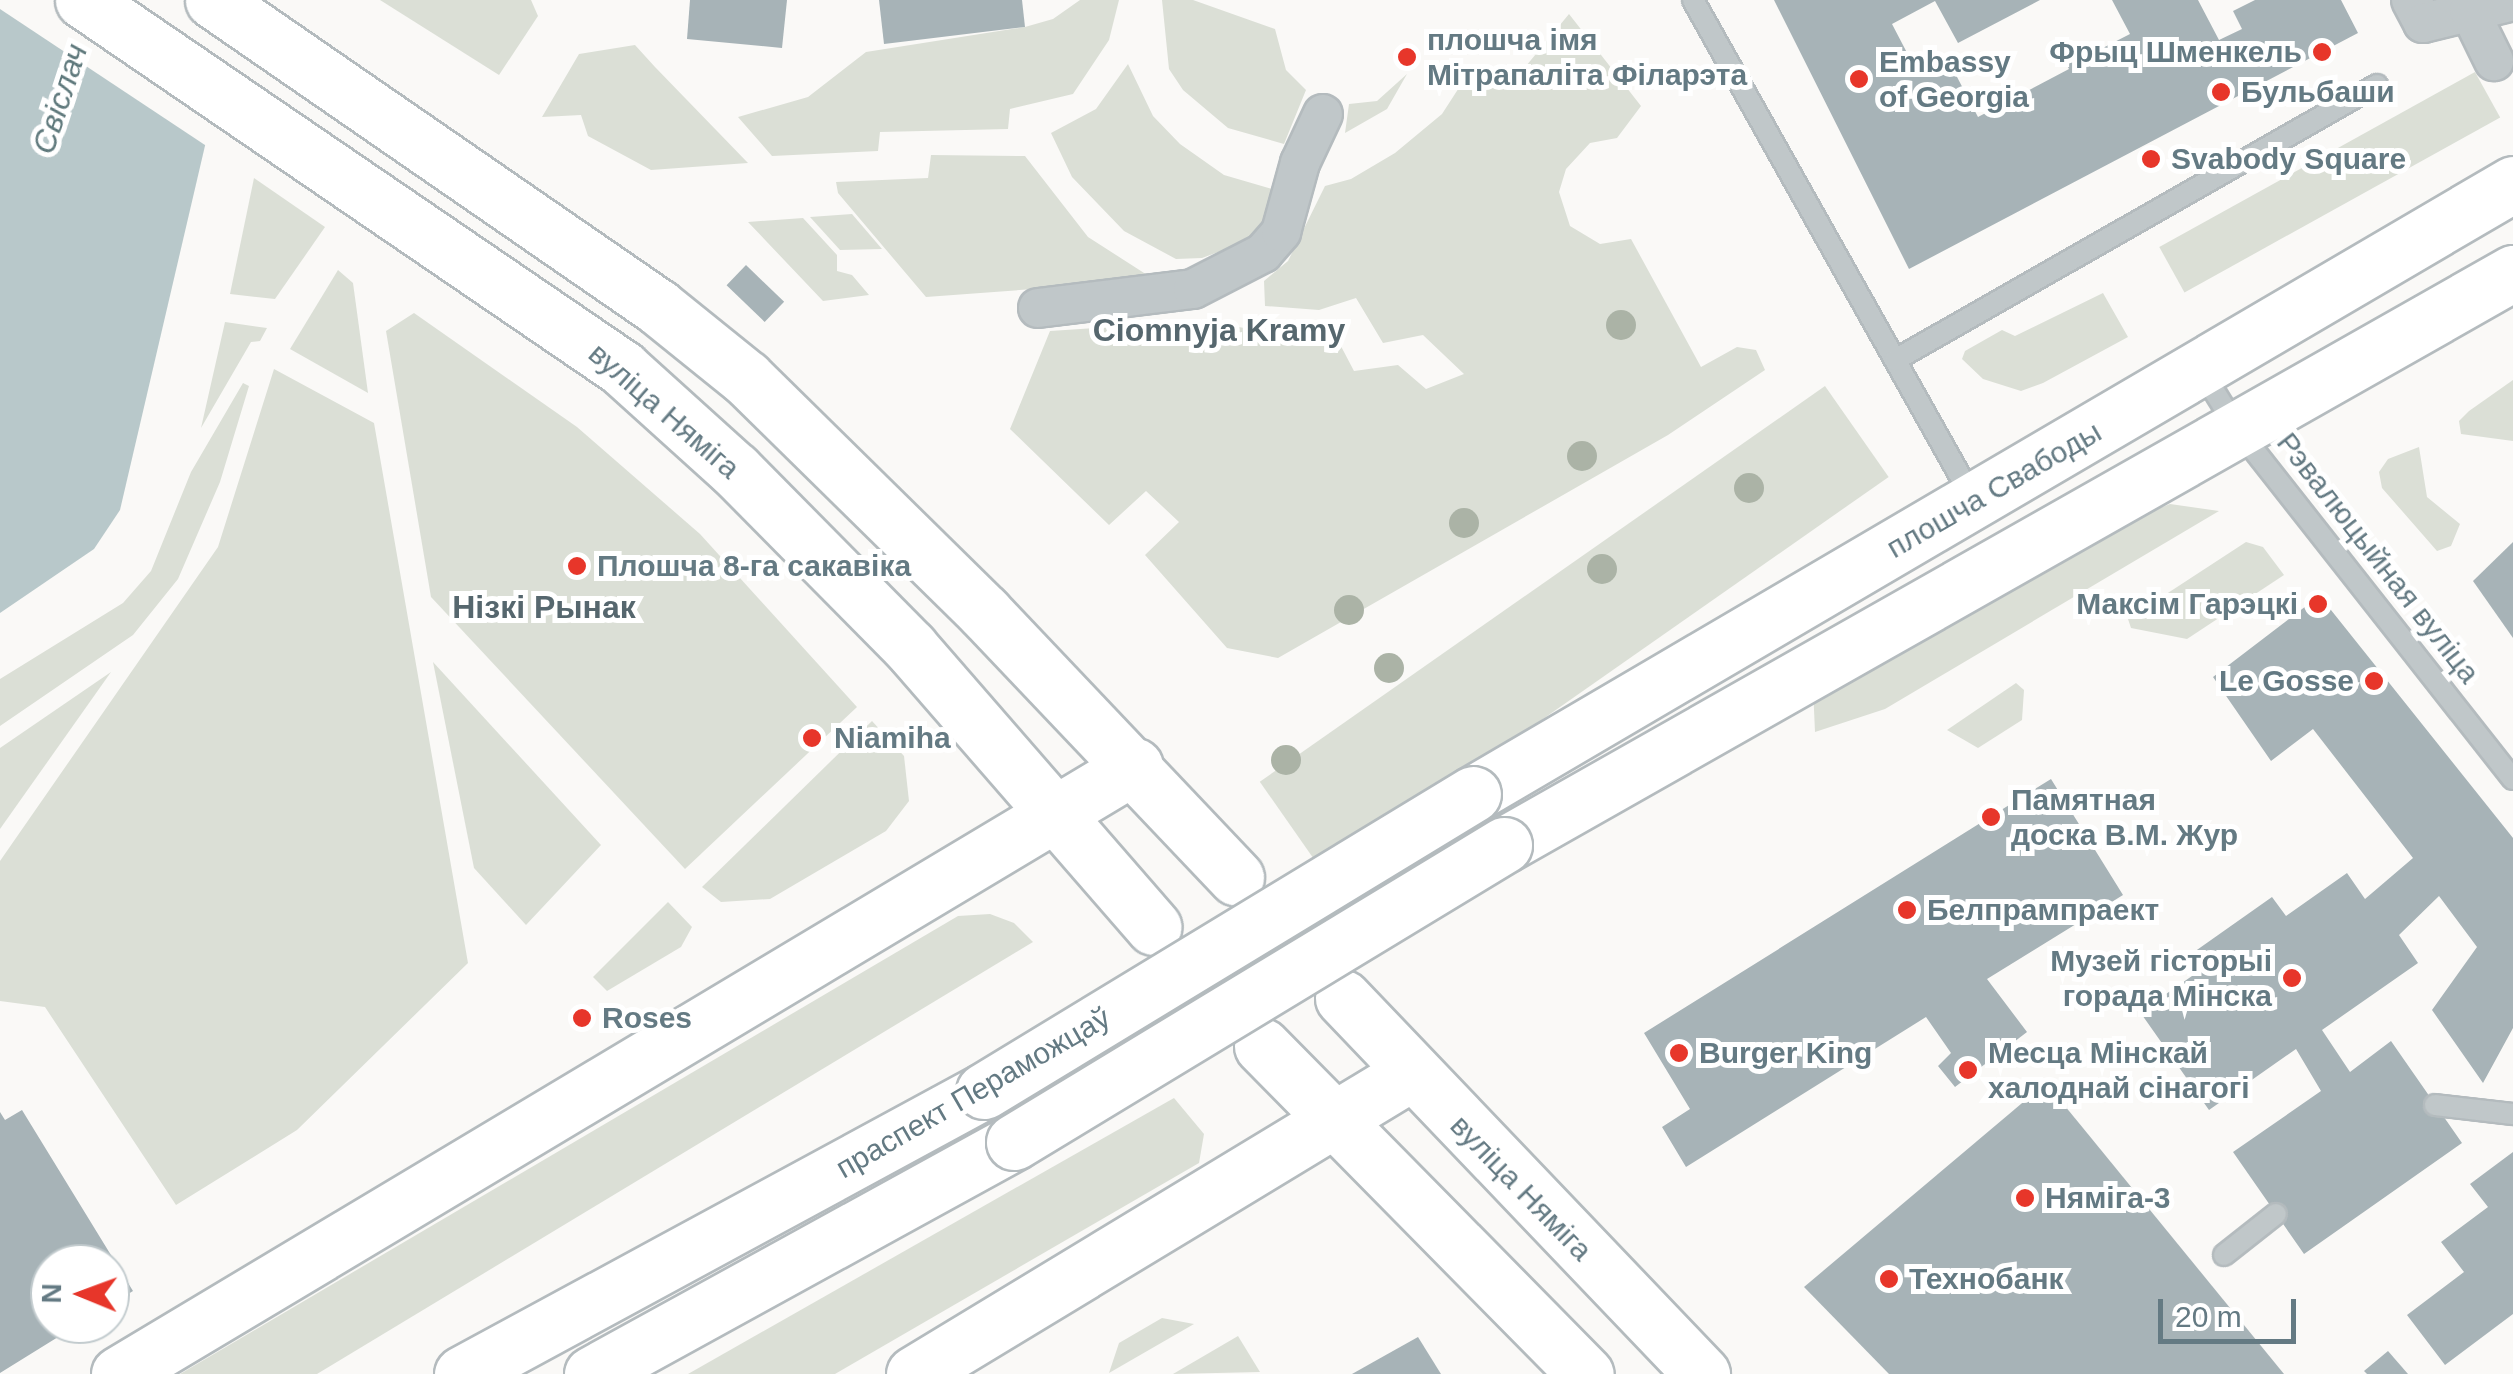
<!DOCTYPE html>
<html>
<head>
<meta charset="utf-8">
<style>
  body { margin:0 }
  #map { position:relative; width:2513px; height:1374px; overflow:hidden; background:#faf9f7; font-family:Helvetica,sans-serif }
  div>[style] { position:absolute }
  .green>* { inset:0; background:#dbdfd6; transform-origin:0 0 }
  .water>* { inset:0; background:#b8c8ca }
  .pier>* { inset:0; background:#faf9f7 }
  .building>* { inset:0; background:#a7b3b7; transform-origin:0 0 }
  .roads { filter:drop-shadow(2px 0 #b4bbbe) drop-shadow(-2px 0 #b4bbbe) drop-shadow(0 2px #b4bbbe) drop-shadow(0 -2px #b4bbbe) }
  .lane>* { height:20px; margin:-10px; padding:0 10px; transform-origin:10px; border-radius:10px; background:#c0c7c9 }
  .street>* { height:38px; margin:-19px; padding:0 19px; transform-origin:19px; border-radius:19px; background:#c0c7c9 }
  .primary>* { height:55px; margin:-27.5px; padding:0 27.5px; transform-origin:27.5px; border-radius:27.5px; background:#fff }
  .bridges { filter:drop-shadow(2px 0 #b4bbbe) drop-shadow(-2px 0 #b4bbbe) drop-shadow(0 2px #b4bbbe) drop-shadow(0 -2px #b4bbbe) }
  .primary-bridge>* { height:55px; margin:-27.5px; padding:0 27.5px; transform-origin:27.5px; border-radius:27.5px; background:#fff }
  .trees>* { width:30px; height:30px; margin:-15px; border-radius:50%; background:#abb3a6 }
  .dots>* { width:28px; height:28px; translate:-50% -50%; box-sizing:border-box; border:5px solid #fff; border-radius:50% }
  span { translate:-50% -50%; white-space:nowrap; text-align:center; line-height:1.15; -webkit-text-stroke:10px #fff; paint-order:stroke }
  .poi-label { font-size:30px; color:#647a83; font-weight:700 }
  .left { translate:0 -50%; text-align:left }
  .right { translate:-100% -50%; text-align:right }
  .street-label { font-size:30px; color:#647a83 }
  .water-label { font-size:32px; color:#5f797c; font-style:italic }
  .neighbourhood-label { font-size:32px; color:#56676e; font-weight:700 }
  .north { position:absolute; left:30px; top:1244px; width:100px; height:100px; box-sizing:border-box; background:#fff; border:2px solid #c1cacd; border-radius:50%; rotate:271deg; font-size:28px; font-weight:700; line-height:40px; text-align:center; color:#647a83 }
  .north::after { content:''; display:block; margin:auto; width:35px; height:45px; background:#e7362a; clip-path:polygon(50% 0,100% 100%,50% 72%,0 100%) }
  .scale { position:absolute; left:2158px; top:1299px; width:138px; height:45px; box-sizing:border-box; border:5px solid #647a83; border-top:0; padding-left:12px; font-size:30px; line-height:35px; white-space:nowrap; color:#647a83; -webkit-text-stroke:8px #fff; paint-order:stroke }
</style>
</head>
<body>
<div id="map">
  <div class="green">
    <i style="clip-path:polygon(380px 0,531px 0,538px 16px,499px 75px)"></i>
    <i style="clip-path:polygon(1080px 0,1119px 0,1109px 40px,1073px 94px,1010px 109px,1008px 129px,880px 132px,878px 151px,772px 156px,738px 117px,808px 97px,866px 52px,1025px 27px,1053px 19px)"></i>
    <i style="clip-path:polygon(1162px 0,1193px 0,1275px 29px,1286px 70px,1306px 90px,1284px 144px,1228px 128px,1183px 90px,1169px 69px)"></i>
    <i style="clip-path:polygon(1569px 14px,1641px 106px,1617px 138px,1590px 143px,1566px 169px,1559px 192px,1570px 226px,1600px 244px,1631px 239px,1701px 367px,1737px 347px,1756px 350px,1765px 370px,1668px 435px,1278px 658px,1227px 648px,1145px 555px,1179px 522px,1146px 491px,1109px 525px,1010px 429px,1050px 331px,1202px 321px,1306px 338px,1333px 331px,1354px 371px,1398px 365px,1426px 389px,1464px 374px,1423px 335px,1383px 343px,1356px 298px,1319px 310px,1265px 306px,1264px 281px,1288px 261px,1325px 186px,1351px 179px,1395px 153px,1442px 114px,1464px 80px,1507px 77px,1526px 66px)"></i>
    <i style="clip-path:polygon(635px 45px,655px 67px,748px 163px,651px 170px,588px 136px,581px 115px,542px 117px,579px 54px)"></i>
    <i style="clip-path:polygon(1128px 64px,1153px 116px,1180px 144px,1224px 175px,1272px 189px,1262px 226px,1248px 241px,1202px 258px,1176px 259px,1124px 231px,1072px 177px,1051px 133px,1096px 109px)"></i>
    <i style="left:2475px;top:72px;width:52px;height:361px;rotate:61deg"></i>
    <i style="clip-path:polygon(1407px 74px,1387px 109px,1345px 133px,1349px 104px,1377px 101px)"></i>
    <i style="clip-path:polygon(931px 155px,1025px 156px,1088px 237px,1155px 280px,926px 297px,838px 193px,836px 182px,928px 178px)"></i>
    <i style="clip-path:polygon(254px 178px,325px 227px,275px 299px,230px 294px)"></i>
    <i style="clip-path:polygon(852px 214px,882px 249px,840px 250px,810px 217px)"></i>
    <i style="clip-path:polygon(803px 218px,837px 255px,837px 271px,852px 275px,869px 295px,823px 301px,748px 222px)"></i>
    <i style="clip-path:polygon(338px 270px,353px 283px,368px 393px,290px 349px)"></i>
    <i style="clip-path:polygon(2103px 293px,2128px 337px,2043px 383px,2021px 391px,1983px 379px,1962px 359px,1965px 351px,2002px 330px,2015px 336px)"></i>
    <i style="clip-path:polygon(414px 313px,577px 427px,700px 534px,857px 707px,685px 869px,431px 597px,386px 331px)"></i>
    <i style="clip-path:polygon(225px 322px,267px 328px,260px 341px,251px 342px,201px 428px)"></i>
    <i style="clip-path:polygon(274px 369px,374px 423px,468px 963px,297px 1130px,176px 1205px,45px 1007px,0 1001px,0 861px,218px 547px)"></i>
    <i style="clip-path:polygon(2513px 380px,2513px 441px,2461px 434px,2459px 421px,2469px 411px)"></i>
    <i style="clip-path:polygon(243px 383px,249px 386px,220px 482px,178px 579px,133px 635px,0 726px,0 679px,123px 603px,151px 571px,191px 472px)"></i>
    <i style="left:1825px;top:386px;width:111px;height:690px;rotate:55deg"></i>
    <i style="clip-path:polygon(2419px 447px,2427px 497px,2460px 524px,2451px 546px,2437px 551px,2382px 488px,2379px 472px,2388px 459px)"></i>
    <i style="clip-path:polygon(2170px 504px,2219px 511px,1885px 709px,1815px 732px,1813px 687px,2099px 532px)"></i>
    <i style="clip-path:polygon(2246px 542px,2263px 547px,2284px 575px,2187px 639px,2131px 628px,2128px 619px)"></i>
    <i style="clip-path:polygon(433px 662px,601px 845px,526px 925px,474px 868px)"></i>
    <i style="clip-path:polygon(111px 672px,0 829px,0 748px)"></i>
    <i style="clip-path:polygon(2016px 683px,2024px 690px,2022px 720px,1978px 748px,1947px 730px)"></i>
    <i style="clip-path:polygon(872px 721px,904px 756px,909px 801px,886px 831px,770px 899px,721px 902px,702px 887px)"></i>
    <i style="clip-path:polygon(668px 902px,692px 927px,681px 947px,607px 991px,593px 977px)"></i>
    <i style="clip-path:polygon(990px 914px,1014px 923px,1033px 942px,317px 1374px,180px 1374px,958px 916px)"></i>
    <i style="clip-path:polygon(1174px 1098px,1204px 1134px,1199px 1163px,835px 1374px,688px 1374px)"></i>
    <i style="clip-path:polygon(1162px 1318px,1194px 1324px,1109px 1373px,1119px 1343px)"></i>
    <i style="clip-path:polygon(1238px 1336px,1260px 1372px,1173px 1374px)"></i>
  </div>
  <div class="water">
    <i style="clip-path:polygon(0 0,239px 0,120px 510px,94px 549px,0 613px)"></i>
  </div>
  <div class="pier">
    <i style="clip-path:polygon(0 0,244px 0,211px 149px,0 9px)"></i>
  </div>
  <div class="building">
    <i style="clip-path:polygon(690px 0,787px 0,782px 48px,687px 39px)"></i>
    <i style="clip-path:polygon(879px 0,1022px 0,1025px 27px,884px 44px)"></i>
    <i style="clip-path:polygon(1774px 0,2040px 0,1958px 43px,1935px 1px,1892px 24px,1916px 70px,1945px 54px,1978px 117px,2069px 69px,2063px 57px,2087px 44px,2093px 53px,2130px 34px,2112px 0,2198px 0,2219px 40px,2242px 29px,2233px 11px,2255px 0,2341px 0,2358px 33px,1909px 269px)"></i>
    <i style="left:746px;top:265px;width:53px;height:28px;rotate:44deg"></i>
    <i style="clip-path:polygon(2513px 542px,2513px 638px,2473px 581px)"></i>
    <i style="clip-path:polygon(2310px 603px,2327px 605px,2513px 838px,2513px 1028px,2483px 1083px,2432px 1010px,2477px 947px,2439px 896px,2399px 935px,2418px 963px,2322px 1030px,2350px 1072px,2391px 1041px,2462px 1143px,2304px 1254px,2233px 1152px,2321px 1091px,2296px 1049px,2209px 1110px,2140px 1012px,2205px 967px,2194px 952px,2272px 897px,2286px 916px,2347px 873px,2365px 899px,2413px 858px,2313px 729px,2271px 761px,2213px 677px)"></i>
    <i style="clip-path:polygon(2051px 779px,2123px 895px,1987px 979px,2027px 1032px,1955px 1087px,1938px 1066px,1951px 1053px,1926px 1017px,1686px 1167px,1662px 1127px,1690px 1109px,1644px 1033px)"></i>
    <i style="clip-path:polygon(2046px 1083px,2083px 1128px,2284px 1374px,1889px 1374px,1804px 1287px)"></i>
    <i style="clip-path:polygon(22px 1110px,133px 1291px,110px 1305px,110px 1264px,50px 1264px,50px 1324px,79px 1324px,0 1373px,0 1112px,5px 1120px)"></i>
    <i style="clip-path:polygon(2513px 1152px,2513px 1314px,2445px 1365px,2407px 1315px,2464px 1272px,2441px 1242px,2488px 1207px,2470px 1184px)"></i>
    <i style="clip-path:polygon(1418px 1337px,1441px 1374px,1352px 1374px,1384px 1356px)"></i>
    <i style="clip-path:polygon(2388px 1351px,2408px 1374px,2367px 1374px,2364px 1371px)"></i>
  </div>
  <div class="roads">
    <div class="lane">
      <i style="left:1693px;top:0;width:572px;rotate:60.7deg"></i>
      <i style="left:1895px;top:360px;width:555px;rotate:-29.71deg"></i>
      <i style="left:2201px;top:370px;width:70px;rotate:58.3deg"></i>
      <i style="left:2238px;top:430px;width:444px;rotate:51.8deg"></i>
      <i style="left:2435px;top:1105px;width:79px;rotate:6.6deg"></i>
      <i style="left:2224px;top:1255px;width:66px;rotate:-38.3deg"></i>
    </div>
    <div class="street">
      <i style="left:2411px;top:0;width:26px;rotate:62deg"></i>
      <i style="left:2423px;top:23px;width:93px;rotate:-13.7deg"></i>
      <i style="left:2469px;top:10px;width:57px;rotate:63.9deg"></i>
      <i style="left:1038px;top:308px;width:156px;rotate:-7deg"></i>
      <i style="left:1193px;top:289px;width:79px;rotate:-27.2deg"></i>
      <i style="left:1263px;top:253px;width:28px;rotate:-49deg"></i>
      <i style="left:1281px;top:232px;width:72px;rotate:-74.6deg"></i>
      <i style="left:1300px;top:163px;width:54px;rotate:-64.9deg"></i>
    </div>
    <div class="primary">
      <i style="left:83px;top:0;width:653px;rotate:34.32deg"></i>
      <i style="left:622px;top:368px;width:152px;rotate:42.1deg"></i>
      <i style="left:735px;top:470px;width:249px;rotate:45.3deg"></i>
      <i style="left:910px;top:647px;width:371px;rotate:49deg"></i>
      <i style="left:213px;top:0;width:541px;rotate:34.6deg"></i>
      <i style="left:658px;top:307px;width:113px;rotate:38.9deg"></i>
      <i style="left:746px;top:378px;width:334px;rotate:44.5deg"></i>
      <i style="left:984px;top:612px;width:366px;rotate:46.5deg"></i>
      <i style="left:1473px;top:794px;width:1206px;rotate:-30.39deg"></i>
      <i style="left:1504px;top:845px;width:1160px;rotate:-29.55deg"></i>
      <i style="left:1343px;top:998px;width:520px;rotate:46.32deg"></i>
      <i style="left:1262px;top:1046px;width:461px;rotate:45.4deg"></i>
      <i style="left:119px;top:1374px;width:1184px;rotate:-30.9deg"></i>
      <i style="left:462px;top:1374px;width:594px;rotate:-28.46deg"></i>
      <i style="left:592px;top:1374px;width:482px;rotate:-28.8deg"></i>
      <i style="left:914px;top:1374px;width:581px;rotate:-31.2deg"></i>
    </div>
  </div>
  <div class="bridges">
    <div class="primary-bridge">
      <i style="left:984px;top:1091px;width:572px;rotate:-31.27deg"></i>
      <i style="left:1014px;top:1142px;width:573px;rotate:-31.22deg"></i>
    </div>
  </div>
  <div class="trees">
    <i style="left:1621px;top:325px"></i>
    <i style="left:1582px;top:456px"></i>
    <i style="left:1749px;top:488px"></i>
    <i style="left:1464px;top:523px"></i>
    <i style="left:1602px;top:569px"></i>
    <i style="left:1349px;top:610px"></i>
    <i style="left:1389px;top:668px"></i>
    <i style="left:1286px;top:760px"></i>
  </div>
  <div class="dots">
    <i style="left:2322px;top:52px;background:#e7362a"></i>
    <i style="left:1407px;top:57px;background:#e7362a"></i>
    <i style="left:1859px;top:79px;background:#e7362a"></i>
    <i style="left:2221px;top:92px;background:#e7362a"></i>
    <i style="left:2151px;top:159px;background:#e7362a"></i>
    <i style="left:577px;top:566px;background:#e7362a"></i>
    <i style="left:2318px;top:604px;background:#e7362a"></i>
    <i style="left:2374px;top:681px;background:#e7362a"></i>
    <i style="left:812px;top:738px;background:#e7362a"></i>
    <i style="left:1991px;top:817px;background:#e7362a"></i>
    <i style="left:1907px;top:910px;background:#e7362a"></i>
    <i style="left:2292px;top:978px;background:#e7362a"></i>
    <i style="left:582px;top:1018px;background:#e7362a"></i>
    <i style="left:1679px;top:1053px;background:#e7362a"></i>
    <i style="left:1968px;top:1070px;background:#e7362a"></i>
    <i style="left:2025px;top:1198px;background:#e7362a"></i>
    <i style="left:1889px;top:1279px;background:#e7362a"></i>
  </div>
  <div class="poi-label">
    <span class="left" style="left:1427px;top:57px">плошча імя<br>Мітрапаліта Філарэта</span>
    <span class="right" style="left:2302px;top:52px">Фрыц Шменкель</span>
    <span class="left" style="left:1879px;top:79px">Embassy<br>of Georgia</span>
    <span class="left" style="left:2241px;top:92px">Бульбаши</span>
    <span class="left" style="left:2171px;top:159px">Svabody Square</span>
    <span class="left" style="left:597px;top:566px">Плошча 8-га сакавіка</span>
    <span class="right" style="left:2298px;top:604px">Максім Гарэцкі</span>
    <span class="right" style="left:2354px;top:681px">Le Gosse</span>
    <span class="left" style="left:834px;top:738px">Niamiha</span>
    <span class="left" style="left:2011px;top:817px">Памятная<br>доска В.М. Жур</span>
    <span class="left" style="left:1927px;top:910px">Белпрампраект</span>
    <span class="right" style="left:2272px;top:978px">Музей гісторыі<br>горада Мінска</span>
    <span class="left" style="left:602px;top:1018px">Roses</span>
    <span class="left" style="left:1699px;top:1053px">Burger King</span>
    <span class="left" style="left:1988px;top:1070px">Месца Мінскай<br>халоднай сінагогі</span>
    <span class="left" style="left:2045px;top:1198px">Няміга-3</span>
    <span class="left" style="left:1909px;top:1279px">Технобанк</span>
  </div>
  <div class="street-label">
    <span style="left:664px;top:411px;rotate:41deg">вуліца Няміга</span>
    <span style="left:1994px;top:490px;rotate:-30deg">плошча Свабоды</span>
    <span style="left:2378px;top:558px;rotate:52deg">Рэвалюцыйная вуліца</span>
    <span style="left:973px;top:1093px;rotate:-30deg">праспект Пераможцаў</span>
    <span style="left:1521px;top:1188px;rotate:46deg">вуліца Няміга</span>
  </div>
  <div class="water-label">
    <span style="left:60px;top:99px;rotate:-72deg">Свіслач</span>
  </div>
  <div class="neighbourhood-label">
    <span style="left:1219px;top:330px">Ciomnyja Kramy</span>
    <span style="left:544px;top:607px">Нізкі Рынак</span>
  </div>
  <div class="north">N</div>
  <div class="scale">20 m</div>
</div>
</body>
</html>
